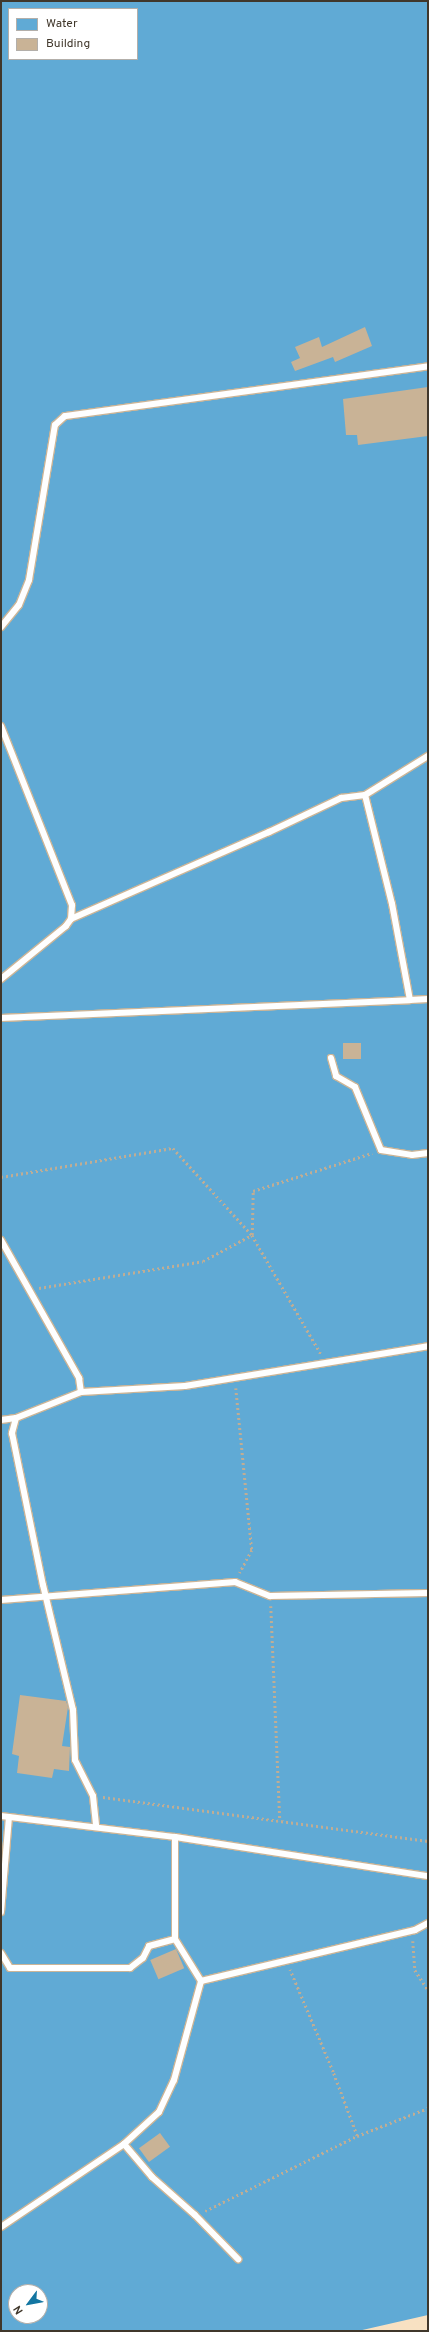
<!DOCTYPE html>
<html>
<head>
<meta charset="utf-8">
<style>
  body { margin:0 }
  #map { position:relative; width:429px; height:2332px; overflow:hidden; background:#f8e1c2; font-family:Overpass,sans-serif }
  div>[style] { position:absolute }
  .water>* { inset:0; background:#60aad5 }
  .building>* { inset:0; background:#c9b396; transform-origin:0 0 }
  .path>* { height:2.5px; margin-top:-1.25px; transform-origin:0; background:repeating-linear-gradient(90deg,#c0ad94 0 2px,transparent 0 5px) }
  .roads { filter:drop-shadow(1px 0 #cbb598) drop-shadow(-1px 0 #cbb598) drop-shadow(0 1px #cbb598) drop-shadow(0 -1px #cbb598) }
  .service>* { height:6px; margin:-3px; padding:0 3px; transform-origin:3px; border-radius:3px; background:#fff }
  span { translate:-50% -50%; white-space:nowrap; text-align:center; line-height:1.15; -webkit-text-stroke:4px #fff; paint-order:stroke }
  .frame { position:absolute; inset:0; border:2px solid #40372b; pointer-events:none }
  .legend { position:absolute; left:8px; top:8px; width:130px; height:52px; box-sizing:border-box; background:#fff; border:1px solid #b3afaa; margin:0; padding:5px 7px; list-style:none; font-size:12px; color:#40372b }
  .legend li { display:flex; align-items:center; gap:8px; height:20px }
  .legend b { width:20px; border:1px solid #b3afaa }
  .north { position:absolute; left:8px; top:2284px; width:40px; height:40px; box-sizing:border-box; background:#fff; border:1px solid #b3afaa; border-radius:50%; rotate:238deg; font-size:11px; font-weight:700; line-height:16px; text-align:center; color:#40372b }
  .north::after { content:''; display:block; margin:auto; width:14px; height:18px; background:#1376a2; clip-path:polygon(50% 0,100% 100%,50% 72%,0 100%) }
</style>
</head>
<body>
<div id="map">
  <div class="water">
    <i style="clip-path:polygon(evenodd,1px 1px,428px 1px,428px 2315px,358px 2331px,1px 2331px,1px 1px,9px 9px,137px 9px,137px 59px,9px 59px,9px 9px,1px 1px,16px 2292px,40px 2292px,40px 2316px,16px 2316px,16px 2292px)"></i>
  </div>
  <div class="building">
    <i style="clip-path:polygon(365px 327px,372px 346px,335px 362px,333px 357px,295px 371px,291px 362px,300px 358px,295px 347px,319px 337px,322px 347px)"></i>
    <i style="clip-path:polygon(428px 387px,428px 436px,358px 445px,357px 435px,346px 435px,343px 399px)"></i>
    <i style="left:343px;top:1043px;width:18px;height:16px"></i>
    <i style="clip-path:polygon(20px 1695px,66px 1701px,68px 1707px,62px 1746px,70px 1747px,69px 1771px,54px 1769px,52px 1778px,17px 1773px,19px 1756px,12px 1754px)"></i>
    <i style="left:176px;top:1949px;width:21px;height:28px;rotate:67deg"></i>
    <i style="left:160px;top:2133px;width:17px;height:26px;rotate:54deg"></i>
  </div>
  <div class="path">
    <i style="left:1px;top:1177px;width:174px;rotate:-9.6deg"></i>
    <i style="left:173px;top:1148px;width:118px;rotate:47.8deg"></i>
    <i style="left:252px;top:1235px;width:44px;rotate:-88.7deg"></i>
    <i style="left:253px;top:1191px;width:125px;rotate:-17.7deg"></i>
    <i style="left:39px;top:1288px;width:166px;rotate:-9.3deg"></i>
    <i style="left:203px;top:1261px;width:55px;rotate:-28deg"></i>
    <i style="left:252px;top:1235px;width:138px;rotate:59.9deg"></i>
    <i style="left:236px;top:1388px;width:163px;rotate:84.4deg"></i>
    <i style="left:252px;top:1550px;width:26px;rotate:118deg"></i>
    <i style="left:271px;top:1606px;width:215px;rotate:87.6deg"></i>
    <i style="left:103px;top:1797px;width:328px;rotate:7.7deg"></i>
    <i style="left:413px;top:1941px;width:29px;rotate:86deg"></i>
    <i style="left:415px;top:1970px;width:24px;rotate:57deg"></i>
    <i style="left:357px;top:2136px;width:76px;rotate:-21.5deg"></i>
    <i style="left:205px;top:2211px;width:169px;rotate:-26.3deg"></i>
    <i style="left:357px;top:2136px;width:68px;rotate:-110.6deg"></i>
    <i style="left:333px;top:2072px;width:111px;rotate:-112.9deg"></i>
  </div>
  <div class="roads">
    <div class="service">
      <i style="left:1px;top:627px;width:28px;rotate:-51deg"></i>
      <i style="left:19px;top:605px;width:27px;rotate:-68deg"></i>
      <i style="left:29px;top:580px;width:157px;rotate:-80.5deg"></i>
      <i style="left:55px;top:425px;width:13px;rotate:-42deg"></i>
      <i style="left:65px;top:416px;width:366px;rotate:-7.8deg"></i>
      <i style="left:1px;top:726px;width:193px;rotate:68.4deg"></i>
      <i style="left:72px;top:905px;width:14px;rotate:94deg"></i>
      <i style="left:71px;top:919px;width:9px;rotate:126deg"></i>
      <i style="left:66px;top:926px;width:84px;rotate:140.8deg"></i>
      <i style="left:365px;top:795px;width:74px;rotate:-31.8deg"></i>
      <i style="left:410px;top:1000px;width:18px;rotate:-3deg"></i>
      <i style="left:1px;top:1018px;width:409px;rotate:-2.5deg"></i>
      <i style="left:410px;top:1000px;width:98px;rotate:-100.6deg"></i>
      <i style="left:392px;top:904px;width:112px;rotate:-103.9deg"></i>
      <i style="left:365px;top:795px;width:24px;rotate:173deg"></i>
      <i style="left:341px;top:798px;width:80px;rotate:154.7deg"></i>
      <i style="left:269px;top:832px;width:216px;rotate:156.3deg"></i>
      <i style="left:331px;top:1058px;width:19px;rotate:74deg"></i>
      <i style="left:336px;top:1076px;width:22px;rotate:30deg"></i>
      <i style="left:355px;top:1087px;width:68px;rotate:67.6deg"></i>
      <i style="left:381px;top:1150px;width:31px;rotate:9deg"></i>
      <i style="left:412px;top:1155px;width:16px;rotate:-7deg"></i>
      <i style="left:1px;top:1240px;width:159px;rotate:60.5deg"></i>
      <i style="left:79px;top:1378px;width:14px;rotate:82deg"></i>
      <i style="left:81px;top:1392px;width:70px;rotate:158.2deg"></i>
      <i style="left:16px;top:1418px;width:16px;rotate:105deg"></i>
      <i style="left:12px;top:1433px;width:155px;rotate:78.5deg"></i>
      <i style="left:43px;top:1585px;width:129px;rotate:76.5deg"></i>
      <i style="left:73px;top:1710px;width:50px;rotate:87.7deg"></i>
      <i style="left:75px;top:1760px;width:40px;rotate:63.4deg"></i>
      <i style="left:93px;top:1796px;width:30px;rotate:84deg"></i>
      <i style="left:81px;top:1392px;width:104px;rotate:-3.3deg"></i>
      <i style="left:185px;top:1386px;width:246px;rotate:-9.3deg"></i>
      <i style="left:1px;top:1420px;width:15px;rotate:-8deg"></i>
      <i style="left:1px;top:1600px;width:235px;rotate:-4.4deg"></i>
      <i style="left:235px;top:1582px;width:38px;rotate:22deg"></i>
      <i style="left:270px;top:1596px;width:158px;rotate:-1.1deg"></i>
      <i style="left:1px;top:1816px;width:175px;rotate:6.9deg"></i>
      <i style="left:175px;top:1837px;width:256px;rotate:8.8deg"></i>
      <i style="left:1px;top:1912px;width:95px;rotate:-85.2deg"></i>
      <i style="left:175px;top:1939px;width:49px;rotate:58.2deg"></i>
      <i style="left:1px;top:1953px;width:17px;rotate:59deg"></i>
      <i style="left:10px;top:1968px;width:120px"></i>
      <i style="left:130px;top:1968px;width:16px;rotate:-38deg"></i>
      <i style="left:143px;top:1958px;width:13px;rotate:-63deg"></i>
      <i style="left:149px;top:1946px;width:27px;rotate:-15deg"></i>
      <i style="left:175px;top:1939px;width:102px;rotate:-90deg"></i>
      <i style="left:124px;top:2144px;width:43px;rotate:49.7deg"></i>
      <i style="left:152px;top:2177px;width:57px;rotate:41.5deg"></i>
      <i style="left:195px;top:2215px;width:62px;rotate:45.7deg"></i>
      <i style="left:1px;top:2227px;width:148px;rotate:-34deg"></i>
      <i style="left:124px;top:2144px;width:47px;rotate:-42.4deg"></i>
      <i style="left:159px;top:2112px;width:35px;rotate:-65deg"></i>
      <i style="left:174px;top:2080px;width:103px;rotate:-74.7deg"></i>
      <i style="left:201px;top:1981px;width:220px;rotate:-13.4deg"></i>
      <i style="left:415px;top:1930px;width:15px;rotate:-28deg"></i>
    </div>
  </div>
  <div class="frame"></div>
  <ul class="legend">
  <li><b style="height:11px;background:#60aad5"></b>Water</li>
  <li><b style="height:11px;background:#c9b396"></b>Building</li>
  </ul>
  <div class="north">N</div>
</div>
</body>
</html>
